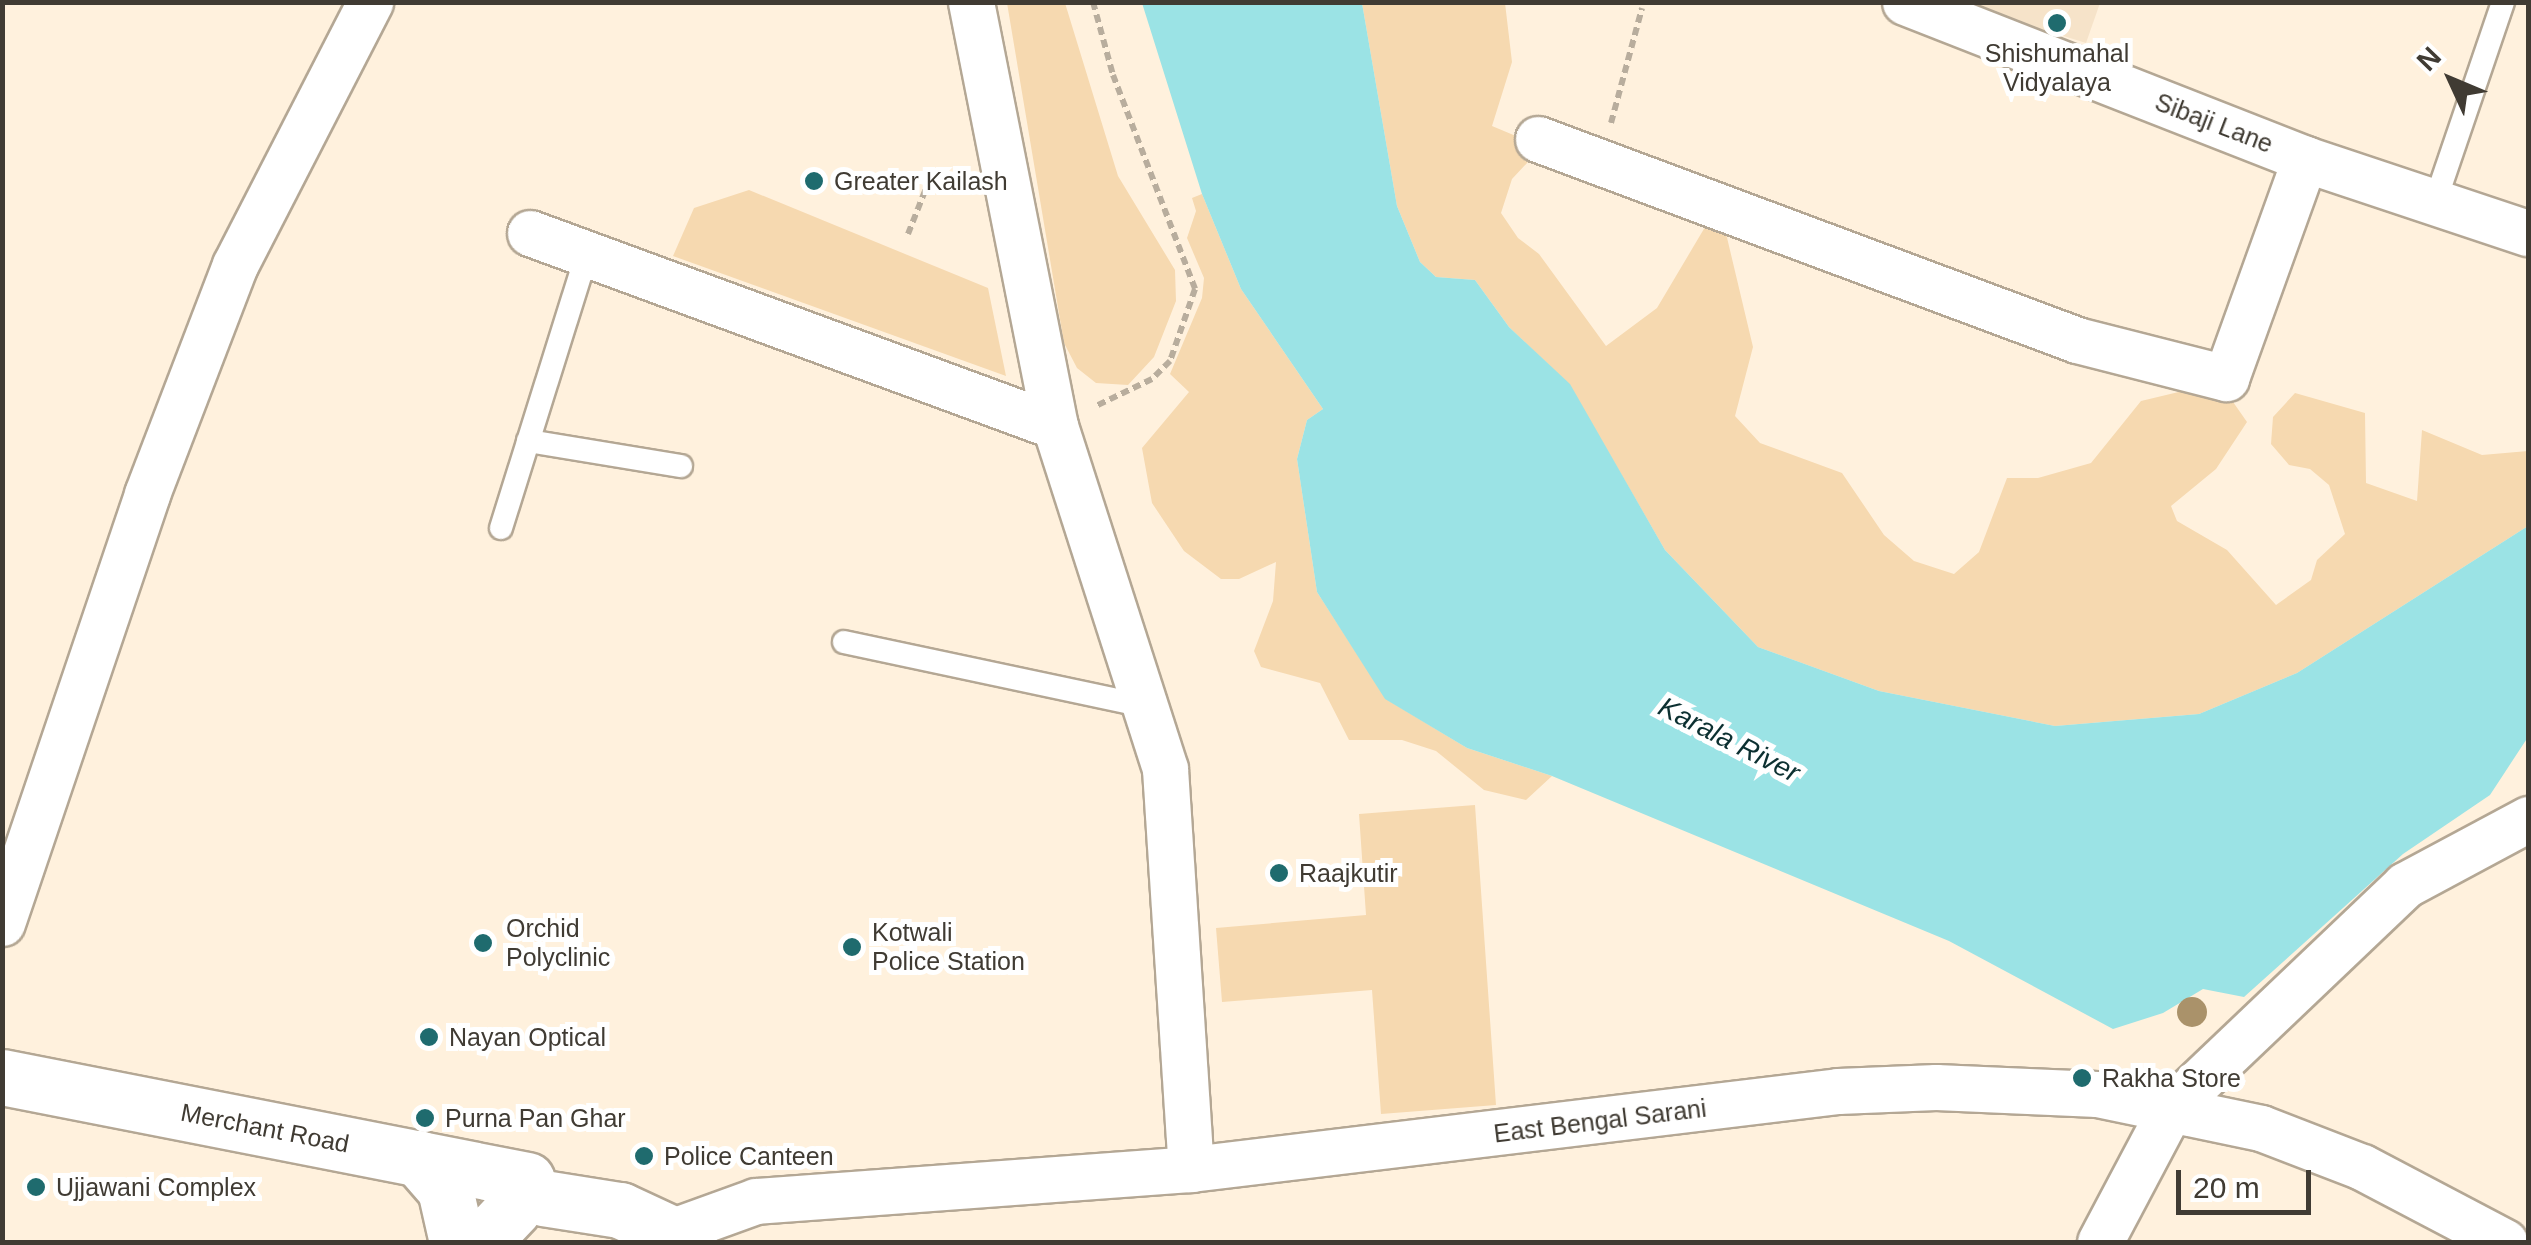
<!DOCTYPE html>
<html>
<head>
<meta charset="utf-8">
<style>
  body { margin:0 }
  #map { position:relative; width:2531px; height:1245px; overflow:hidden; background:#fff1dd; font-family:Arial,sans-serif }
  div>[style] { position:absolute }
  .built>* { inset:0; background:#f6e3c9 }
  .green>* { inset:0; background:#f6d9b0 }
  .water>* { inset:0; background:#9be3e5 }
  .path>* { height:6px; margin-top:-3px; transform-origin:0; background:repeating-linear-gradient(90deg,#b8ad9d 0 8px,transparent 0 13px) }
  .roads { filter:drop-shadow(2px 0 #b4a794) drop-shadow(-2px 0 #b4a794) drop-shadow(0 2px #b4a794) drop-shadow(0 -2px #b4a794) }
  .service>* { height:22px; margin:-11px; padding:0 11px; transform-origin:11px; border-radius:11px; background:#fff }
  .minor>* { height:45px; margin:-22.5px; padding:0 22.5px; transform-origin:22.5px; border-radius:22.5px; background:#fff }
  .tertiary>* { height:55px; margin:-27.5px; padding:0 27.5px; transform-origin:27.5px; border-radius:27.5px; background:#fff }
  .trees>* { width:30px; height:30px; margin:-15px; border-radius:50%; background:#aa926a }
  .dots>* { width:28px; height:28px; translate:-50% -50%; box-sizing:border-box; border:5px solid #fff; border-radius:50% }
  span { translate:-50% -50%; white-space:nowrap; text-align:center; line-height:1.15; -webkit-text-stroke:10px #fff; paint-order:stroke }
  .poi-label { font-size:25px; color:#403b33 }
  .left { translate:0 -50%; text-align:left }
  .street-label { font-size:25px; color:#403b33 }
  .water-label { font-size:28px; color:#0c3031; font-style:italic }
  .frame { position:absolute; inset:0; border:5px solid #403b33; pointer-events:none }
  .north { position:absolute; left:2401px; top:30px; width:100px; height:100px; -webkit-text-stroke:8px #fff; paint-order:stroke; rotate:314deg; font-size:28px; font-weight:700; line-height:40px; text-align:center; color:#403b33 }
  .north::after { content:''; display:block; margin:auto; width:35px; height:45px; background:#403b33; clip-path:polygon(50% 0,100% 100%,50% 72%,0 100%) }
  .scale { position:absolute; left:2176px; top:1170px; width:135px; height:45px; box-sizing:border-box; border:5px solid #403b33; border-top:0; padding-left:12px; font-size:30px; line-height:35px; white-space:nowrap; color:#403b33; -webkit-text-stroke:8px #fff; paint-order:stroke }
</style>
</head>
<body>
<div id="map">
  <div class="built">
    <i style="clip-path:polygon(1957px 3px,2100px 3px,2086px 43px)"></i>
  </div>
  <div class="green">
    <i style="clip-path:polygon(1007px 3px,1065px 3px,1118px 176px,1175px 270px,1176px 301px,1154px 357px,1128px 385px,1096px 383px,1077px 368px,1064px 343px)"></i>
    <i style="clip-path:polygon(1362px 3px,1505px 3px,1512px 62px,1492px 126px,1542px 147px,1512px 179px,1501px 213px,1518px 238px,1539px 254px,1606px 346px,1657px 308px,1711px 217px,1724px 225px,1753px 347px,1735px 416px,1760px 443px,1842px 473px,1884px 535px,1914px 561px,1954px 574px,1979px 552px,2007px 478px,2038px 478px,2091px 463px,2141px 401px,2187px 390px,2224px 389px,2247px 422px,2216px 469px,2171px 506px,2177px 521px,2227px 550px,2276px 605px,2311px 580px,2317px 560px,2345px 534px,2329px 485px,2310px 469px,2289px 465px,2271px 444px,2273px 417px,2295px 393px,2365px 413px,2366px 483px,2417px 501px,2422px 430px,2482px 455px,2528px 451px,2528px 526px,2297px 673px,2199px 714px,2055px 726px,1879px 691px,1758px 647px,1665px 550px,1569px 384px,1509px 327px,1475px 280px,1436px 277px,1420px 262px,1397px 206px)"></i>
    <i style="clip-path:polygon(749px 190px,988px 288px,1006px 376px,673px 256px,694px 208px)"></i>
    <i style="clip-path:polygon(1202px 194px,1241px 289px,1323px 409px,1307px 420px,1297px 459px,1317px 592px,1386px 699px,1467px 748px,1552px 776px,1526px 800px,1484px 790px,1436px 751px,1402px 740px,1349px 740px,1320px 683px,1261px 667px,1254px 651px,1273px 601px,1276px 562px,1239px 579px,1221px 579px,1184px 551px,1152px 503px,1142px 448px,1189px 392px,1170px 374px,1202px 298px,1204px 278px,1187px 238px,1196px 211px,1192px 198px)"></i>
    <i style="clip-path:polygon(1475px 805px,1496px 1105px,1381px 1114px,1372px 990px,1222px 1002px,1216px 928px,1366px 915px,1359px 814px)"></i>
  </div>
  <div class="water">
    <i style="clip-path:polygon(1142px 3px,1362px 3px,1397px 206px,1420px 262px,1436px 277px,1475px 280px,1509px 327px,1570px 384px,1665px 550px,1758px 647px,1879px 691px,2055px 726px,2199px 714px,2297px 673px,2528px 526px,2528px 737px,2490px 795px,2403px 854px,2244px 997px,2203px 989px,2163px 1013px,2113px 1029px,1949px 941px,1552px 776px,1467px 748px,1385px 699px,1317px 592px,1297px 459px,1307px 420px,1323px 409px,1241px 289px,1202px 194px)"></i>
  </div>
  <div class="path">
    <i style="left:1093px;top:2px;width:76px;rotate:74.7deg"></i>
    <i style="left:1113px;top:75px;width:229px;rotate:69deg"></i>
    <i style="left:1195px;top:289px;width:76px;rotate:109.1deg"></i>
    <i style="left:1170px;top:361px;width:25px;rotate:135deg"></i>
    <i style="left:1152px;top:379px;width:62px;rotate:154.3deg"></i>
    <i style="left:1611px;top:123px;width:119px;rotate:-74.9deg"></i>
    <i style="left:908px;top:234px;width:66px;rotate:-68.5deg"></i>
    <i style="left:932px;top:173px;width:26px;rotate:23deg"></i>
  </div>
  <div class="roads">
    <div class="service">
      <i style="left:2435px;top:202px;width:211px;rotate:-71.2deg"></i>
      <i style="left:528px;top:441px;width:155px;rotate:9.3deg"></i>
      <i style="left:501px;top:528px;width:287px;rotate:-72.6deg"></i>
      <i style="left:844px;top:642px;width:307px;rotate:12deg"></i>
    </div>
    <div class="minor">
      <i style="left:971px;top:2px;width:432px;rotate:78.8deg"></i>
      <i style="left:1055px;top:426px;width:360px;rotate:72.2deg"></i>
      <i style="left:1165px;top:769px;width:401px;rotate:86.3deg"></i>
      <i style="left:1905px;top:2px;width:430px;rotate:21.4deg"></i>
      <i style="left:2305px;top:159px;width:235px;rotate:18.4deg"></i>
      <i style="left:1538px;top:139px;width:575px;rotate:20.45deg"></i>
      <i style="left:2077px;top:340px;width:154px;rotate:14.3deg"></i>
      <i style="left:2226px;top:378px;width:233px;rotate:-70.2deg"></i>
      <i style="left:530px;top:233px;width:559px;rotate:20.18deg"></i>
      <i style="left:2px;top:923px;width:453px;rotate:-71.3deg"></i>
      <i style="left:147px;top:494px;width:245px;rotate:-69deg"></i>
      <i style="left:235px;top:265px;width:296px;rotate:-62.8deg"></i>
      <i style="left:673px;top:1231px;width:88px;rotate:-19.9deg"></i>
      <i style="left:756px;top:1201px;width:436px;rotate:-4.2deg"></i>
      <i style="left:1191px;top:1169px;width:652px;rotate:-6.87deg"></i>
      <i style="left:1838px;top:1091px;width:98px;rotate:-2.3deg"></i>
      <i style="left:1936px;top:1087px;width:161px;rotate:2.5deg"></i>
      <i style="left:2097px;top:1094px;width:167px;rotate:11.7deg"></i>
      <i style="left:2261px;top:1128px;width:108px;rotate:21.1deg"></i>
      <i style="left:2362px;top:1167px;width:161px;rotate:27.7deg"></i>
      <i style="left:2100px;top:1242px;width:152px;rotate:-62.1deg"></i>
      <i style="left:2171px;top:1108px;width:323px;rotate:-43.6deg"></i>
      <i style="left:2405px;top:885px;width:140px;rotate:-28.2deg"></i>
    </div>
    <div class="tertiary">
      <i style="left:2px;top:1077px;width:535px;rotate:11.1deg"></i>
      <i style="left:418px;top:1158px;width:41px;rotate:48.9deg"></i>
      <i style="left:445px;top:1189px;width:54px;rotate:77.2deg"></i>
      <i style="left:543px;top:1198px;width:78px;rotate:8.9deg"></i>
      <i style="left:620px;top:1210px;width:76px;rotate:24.9deg"></i>
      <i style="left:482px;top:1242px;width:47px;rotate:-46.7deg"></i>
    </div>
  </div>
  <div class="trees">
    <i style="left:2192px;top:1012px"></i>
  </div>
  <div class="dots">
    <i style="left:2057px;top:23px;background:#1f6b6e"></i>
    <i style="left:814px;top:181px;background:#1f6b6e"></i>
    <i style="left:1279px;top:873px;background:#1f6b6e"></i>
    <i style="left:483px;top:943px;background:#1f6b6e"></i>
    <i style="left:852px;top:947px;background:#1f6b6e"></i>
    <i style="left:429px;top:1037px;background:#1f6b6e"></i>
    <i style="left:2082px;top:1078px;background:#1f6b6e"></i>
    <i style="left:425px;top:1118px;background:#1f6b6e"></i>
    <i style="left:644px;top:1156px;background:#1f6b6e"></i>
    <i style="left:36px;top:1187px;background:#1f6b6e"></i>
  </div>
  <div class="poi-label">
    <span style="left:2057px;top:68px">Shishumahal<br>Vidyalaya</span>
    <span class="left" style="left:834px;top:181px">Greater Kailash</span>
    <span class="left" style="left:1299px;top:873px">Raajkutir</span>
    <span class="left" style="left:506px;top:943px">Orchid<br>Polyclinic</span>
    <span class="left" style="left:872px;top:947px">Kotwali<br>Police Station</span>
    <span class="left" style="left:449px;top:1037px">Nayan Optical</span>
    <span class="left" style="left:2102px;top:1078px">Rakha Store</span>
    <span class="left" style="left:445px;top:1118px">Purna Pan Ghar</span>
    <span class="left" style="left:664px;top:1156px">Police Canteen</span>
    <span class="left" style="left:56px;top:1187px">Ujjawani Complex</span>
  </div>
  <div class="street-label">
    <span style="left:2214px;top:123px;rotate:21deg">Sibaji Lane</span>
    <span style="left:1600px;top:1121px;rotate:-7deg">East Bengal Sarani</span>
    <span style="left:265px;top:1128px;rotate:11deg">Merchant Road</span>
  </div>
  <div class="water-label">
    <span style="left:1729px;top:740px;rotate:27deg">Karala River</span>
  </div>
  <div class="frame"></div>
  <div class="north">N</div>
  <div class="scale">20 m</div>
</div>
</body>
</html>
